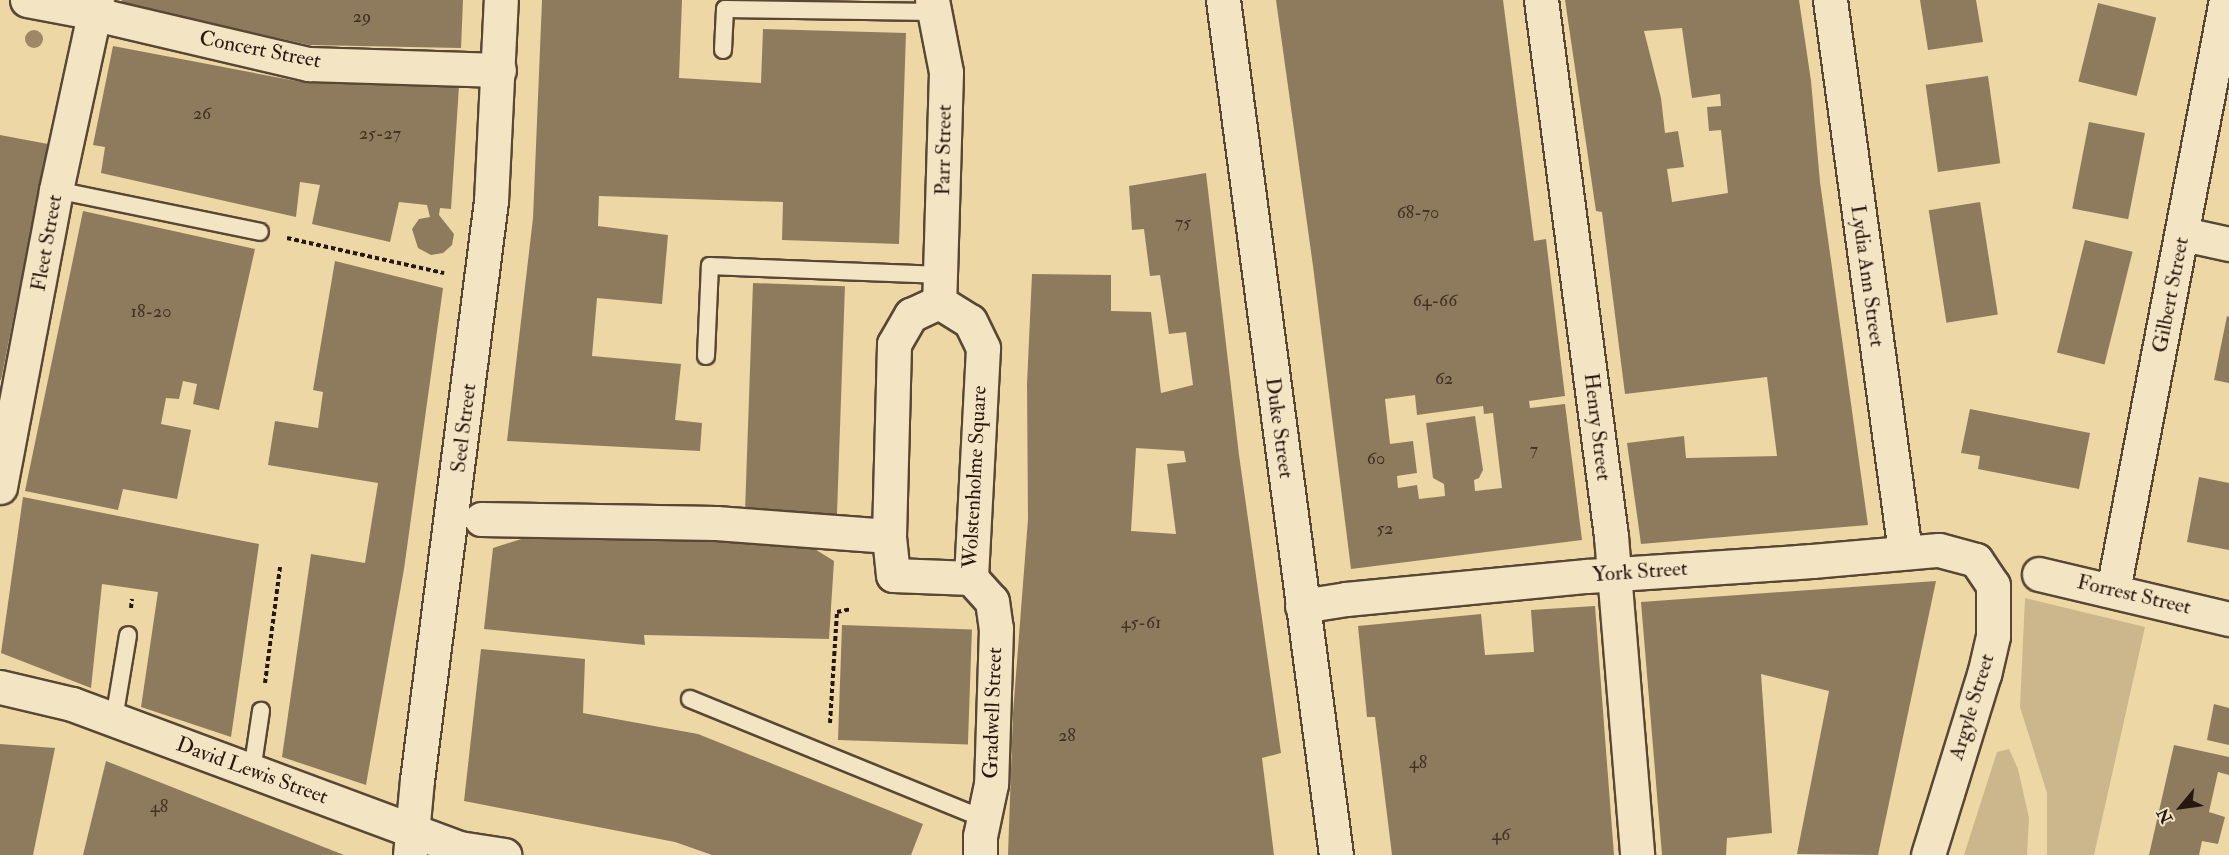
<!DOCTYPE html>
<html>
<head>
<meta charset="utf-8">
<style>
  body { margin:0 }
  #map { position:relative; width:2229px; height:855px; overflow:hidden; background:#edd7a5; font-family:"IM FELL Double Pica",serif }
  div>[style] { position:absolute }
  .green>* { inset:0; background:#ccb68c }
  .building>* { inset:0; background:#8e7b5d; transform-origin:0 0 }
  .path>* { height:4px; margin-top:-2px; transform-origin:0; background:repeating-linear-gradient(90deg,#281710 0 4.5px,transparent 0 7.5px) }
  .roads { filter:drop-shadow(2px 0 #594735) drop-shadow(-2px 0 #594735) drop-shadow(0 2px #594735) drop-shadow(0 -2px #594735) }
  .lane>* { height:16px; margin:-8px; padding:0 8px; transform-origin:8px; border-radius:8px; background:#f3e5c4 }
  .street>* { height:33px; margin:-16.5px; padding:0 16.5px; transform-origin:16.5px; border-radius:16.5px; background:#f3e5c4 }
  .secondary>* { height:33px; margin:-16.5px; padding:0 16.5px; transform-origin:16.5px; border-radius:16.5px; background:#f3e5c4 }
  .trees>* { width:18px; height:18px; margin:-9px; border-radius:50%; background:#9c8867 }
  span { translate:-50% -50%; white-space:nowrap; text-align:center; line-height:1.15; -webkit-text-stroke:4.5px #f3e5c4; paint-order:stroke }
  .number-label { font-size:18px; color:#423023 }
  .number-label span { -webkit-text-stroke-width:0 }
  .street-label { font-size:21px; color:#281710 }
  .north { position:absolute; left:2151px; top:777px; width:60px; height:60px; -webkit-text-stroke:4px #f3e5c4; paint-order:stroke; rotate:241deg; font-size:16px; font-weight:700; line-height:24px; text-align:center; color:#281710 }
  .north::after { content:''; display:block; margin:auto; width:21px; height:27px; background:#281710; clip-path:polygon(50% 0,100% 100%,50% 72%,0 100%) }
</style>
</head>
<body>
<div id="map">
  <div class="green">
    <i style="clip-path:polygon(2025px 598px,2145px 627px,2094px 855px,2047px 855px,2047px 793px,2020px 707px)"></i>
    <i style="clip-path:polygon(2009px 749px,2018px 769px,2029px 818px,2027px 855px,1964px 855px,1997px 752px)"></i>
  </div>
  <div class="building">
    <i style="clip-path:polygon(122px 0,463px 0,461px 48px,309px 45px,121px 3px)"></i>
    <i style="clip-path:polygon(542px 0,682px 0,679px 78px,761px 83px,763px 29px,906px 33px,899px 244px,782px 240px,783px 202px,599px 196px,598px 226px,668px 235px,662px 304px,597px 298px,592px 356px,681px 364px,675px 420px,702px 423px,700px 451px,507px 441px,533px 218px)"></i>
    <i style="clip-path:polygon(evenodd,1276px 0,1503px 0,1534px 241px,1546px 239px,1565px 396px,1529px 401px,1530px 408px,1565px 404px,1582px 540px,1351px 569px,1313px 266px,1276px 0,1415px 395px,1417px 415px,1483px 406px,1484px 414px,1493px 413px,1502px 488px,1475px 491px,1474px 480px,1479px 478px,1483px 470px,1475px 416px,1426px 423px,1433px 478px,1444px 484px,1445px 496px,1419px 499px,1417px 485px,1398px 488px,1397px 476px,1417px 473px,1413px 441px,1390px 444px,1385px 399px,1415px 395px)"></i>
    <i style="clip-path:polygon(evenodd,1565px 0,1799px 0,1811px 81px,1820px 182px,1868px 525px,1641px 544px,1627px 443px,1684px 436px,1686px 458px,1777px 456px,1767px 377px,1625px 394px,1602px 212px,1596px 211px,1565px 0,1682px 28px,1692px 98px,1720px 94px,1721px 106px,1707px 107px,1709px 131px,1721px 130px,1728px 193px,1672px 202px,1667px 169px,1684px 167px,1678px 131px,1665px 133px,1661px 98px,1644px 31px,1682px 28px)"></i>
    <i style="clip-path:polygon(1920px 0,1976px 0,1983px 42px,1928px 50px)"></i>
    <i style="left:2098px;top:3px;width:60px;height:81px;rotate:14deg"></i>
    <i style="clip-path:polygon(113px 46px,307px 83px,459px 86px,451px 209px,440px 208px,439px 215px,454px 234px,452px 245px,443px 253px,431px 255px,418px 248px,412px 229px,419px 219px,430px 217px,427px 205px,399px 202px,390px 242px,312px 224px,320px 185px,300px 182px,296px 217px,101px 173px,105px 147px,93px 145px)"></i>
    <i style="left:1988px;top:76px;width:88px;height:63px;rotate:82deg"></i>
    <i style="left:2089px;top:122px;width:57px;height:88px;rotate:11deg"></i>
    <i style="clip-path:polygon(0 135px,48px 144px,1px 380px,0 380px)"></i>
    <i style="clip-path:polygon(evenodd,1206px 173px,1239px 455px,1281px 753px,1262px 758px,1274px 855px,1008px 855px,1013px 713px,1028px 519px,1027px 384px,1032px 274px,1111px 275px,1111px 311px,1151px 312px,1161px 393px,1193px 385px,1186px 332px,1169px 334px,1160px 275px,1150px 276px,1144px 229px,1132px 230px,1129px 186px,1206px 173px,1136px 448px,1184px 451px,1186px 462px,1167px 464px,1176px 534px,1131px 531px,1136px 448px)"></i>
    <i style="left:1980px;top:202px;width:114px;height:52px;rotate:81deg"></i>
    <i style="clip-path:polygon(83px 211px,255px 249px,219px 410px,193px 404px,197px 384px,183px 381px,179px 399px,166px 398px,161px 424px,191px 430px,177px 499px,123px 489px,118px 510px,25px 491px)"></i>
    <i style="left:2085px;top:240px;width:49px;height:116px;rotate:14deg"></i>
    <i style="clip-path:polygon(335px 261px,443px 288px,404px 569px,366px 785px,282px 757px,311px 554px,365px 563px,378px 483px,268px 465px,275px 421px,318px 428px,323px 392px,313px 390px)"></i>
    <i style="left:753px;top:283px;width:92px;height:235px;rotate:2deg"></i>
    <i style="clip-path:polygon(2227px 316px,2229px 317px,2229px 383px,2214px 380px)"></i>
    <i style="clip-path:polygon(1970px 409px,2090px 433px,2079px 489px,1978px 469px,1980px 456px,1961px 453px)"></i>
    <i style="clip-path:polygon(2199px 477px,2229px 483px,2229px 550px,2187px 542px)"></i>
    <i style="clip-path:polygon(23px 497px,259px 544px,231px 737px,141px 707px,158px 592px,102px 584px,91px 688px,1px 653px)"></i>
    <i style="clip-path:polygon(589px 527px,805px 543px,834px 561px,829px 639px,644px 635px,645px 645px,484px 629px,493px 548px,537px 534px)"></i>
    <i style="clip-path:polygon(1936px 581px,1878px 855px,1797px 854px,1829px 691px,1761px 674px,1772px 833px,1727px 838px,1726px 855px,1662px 855px,1641px 602px)"></i>
    <i style="clip-path:polygon(1595px 606px,1614px 855px,1392px 855px,1375px 717px,1367px 717px,1358px 626px,1481px 614px,1485px 655px,1534px 652px,1531px 610px)"></i>
    <i style="left:842px;top:625px;width:130px;height:115px;rotate:2deg"></i>
    <i style="clip-path:polygon(481px 649px,585px 659px,583px 713px,698px 734px,923px 824px,911px 855px,712px 855px,675px 842px,464px 801px)"></i>
    <i style="clip-path:polygon(2214px 704px,2229px 708px,2229px 745px,2207px 740px)"></i>
    <i style="clip-path:polygon(0 744px,55px 748px,33px 855px,0 855px)"></i>
    <i style="clip-path:polygon(2174px 745px,2229px 757px,2229px 775px,2218px 772px,2209px 812px,2225px 817px,2218px 844px,2202px 841px,2199px 855px,2149px 855px)"></i>
    <i style="clip-path:polygon(106px 761px,344px 855px,83px 855px)"></i>
  </div>
  <div class="path">
    <i style="left:287px;top:238px;width:161px;rotate:12.6deg"></i>
    <i style="left:131px;top:608px;width:9px;rotate:-84deg"></i>
    <i style="left:265px;top:683px;width:117px;rotate:-82.6deg"></i>
    <i style="left:830px;top:723px;width:111px;rotate:-86.4deg"></i>
    <i style="left:837px;top:612px;width:14px;rotate:-12deg"></i>
  </div>
  <div class="roads">
    <div class="lane">
      <i style="left:723px;top:50px;width:41px;rotate:-87.2deg"></i>
      <i style="left:725px;top:9px;width:209px;rotate:0.8deg"></i>
      <i style="left:56px;top:190px;width:208px;rotate:11.6deg"></i>
      <i style="left:706px;top:356px;width:90px;rotate:-87.5deg"></i>
      <i style="left:710px;top:266px;width:231px;rotate:2.2deg"></i>
      <i style="left:690px;top:699px;width:318px;rotate:22.2deg"></i>
      <i style="left:114px;top:719px;width:85px;rotate:-80.5deg"></i>
      <i style="left:252px;top:771px;width:61px;rotate:-81.5deg"></i>
    </div>
    <div class="street">
      <i style="left:27px;top:0;width:54px;rotate:10.7deg"></i>
      <i style="left:932px;top:0;width:73px;rotate:79deg"></i>
      <i style="left:946px;top:72px;width:230px;rotate:91.7deg"></i>
      <i style="left:1541px;top:0;width:541px;rotate:82.56deg"></i>
      <i style="left:1611px;top:536px;width:320px;rotate:85.3deg"></i>
      <i style="left:1830px;top:0;width:557px;rotate:82.26deg"></i>
      <i style="left:95px;top:14px;width:220px;rotate:13.2deg"></i>
      <i style="left:309px;top:64px;width:190px;rotate:1.8deg"></i>
      <i style="left:2183px;top:234px;width:47px;rotate:12.3deg"></i>
      <i style="left:939px;top:302px;width:36px;rotate:32deg"></i>
      <i style="left:970px;top:321px;width:30px;rotate:64deg"></i>
      <i style="left:983px;top:348px;width:230px;rotate:93deg"></i>
      <i style="left:971px;top:578px;width:78px;rotate:-177.8deg"></i>
      <i style="left:893px;top:575px;width:39px;rotate:-96deg"></i>
      <i style="left:889px;top:536px;width:192px;rotate:-88.5deg"></i>
      <i style="left:894px;top:344px;width:34px;rotate:-60deg"></i>
      <i style="left:911px;top:315px;width:31px;rotate:-25deg"></i>
      <i style="left:0;top:487px;width:302px;rotate:-79.3deg"></i>
      <i style="left:56px;top:190px;width:194px;rotate:-77.8deg"></i>
      <i style="left:481px;top:519px;width:235px;rotate:1deg"></i>
      <i style="left:716px;top:523px;width:173px;rotate:4.3deg"></i>
      <i style="left:2039px;top:574px;width:195px;rotate:13.3deg"></i>
      <i style="left:971px;top:578px;width:31px;rotate:48deg"></i>
      <i style="left:992px;top:601px;width:27px;rotate:82deg"></i>
      <i style="left:996px;top:628px;width:156px;rotate:91.8deg"></i>
      <i style="left:991px;top:784px;width:53px;rotate:101.9deg"></i>
      <i style="left:980px;top:836px;width:19px;rotate:90deg"></i>
      <i style="left:2113px;top:590px;width:601px;rotate:-79.16deg"></i>
      <i style="left:1302px;top:606px;width:45px;rotate:-9deg"></i>
      <i style="left:1346px;top:599px;width:242px;rotate:-5.5deg"></i>
      <i style="left:1587px;top:576px;width:225px;rotate:-3.8deg"></i>
      <i style="left:1812px;top:561px;width:127px;rotate:-5deg"></i>
      <i style="left:1939px;top:550px;width:38px;rotate:15deg"></i>
      <i style="left:1976px;top:560px;width:30px;rotate:56deg"></i>
      <i style="left:1993px;top:585px;width:51px;rotate:90deg"></i>
      <i style="left:1993px;top:636px;width:39px;rotate:103deg"></i>
      <i style="left:1984px;top:674px;width:189px;rotate:107.2deg"></i>
      <i style="left:0;top:687px;width:74px;rotate:13.3deg"></i>
      <i style="left:72px;top:704px;width:413px;rotate:20.4deg"></i>
      <i style="left:459px;top:848px;width:46px;rotate:8.8deg"></i>
      <i style="left:410px;top:855px;width:75px;rotate:-84.7deg"></i>
      <i style="left:417px;top:780px;width:584px;rotate:-82.72deg"></i>
      <i style="left:491px;top:201px;width:201px;rotate:-87.2deg"></i>
    </div>
    <div class="secondary">
      <i style="left:1223px;top:0;width:862px;rotate:82.47deg"></i>
    </div>
  </div>
  <div class="trees">
    <i style="left:34px;top:39px"></i>
  </div>
  <div class="number-label">
    <span style="left:362px;top:17px">29</span>
    <span style="left:202px;top:114px">26</span>
    <span style="left:380px;top:134px">25-27</span>
    <span style="left:1418px;top:213px">68-70</span>
    <span style="left:1183px;top:223px">75</span>
    <span style="left:1435px;top:301px">64-66</span>
    <span style="left:151px;top:312px">18-20</span>
    <span style="left:1444px;top:379px">62</span>
    <span style="left:1534px;top:450px">7</span>
    <span style="left:1376px;top:459px">60</span>
    <span style="left:1385px;top:529px">52</span>
    <span style="left:1141px;top:623px">45-61</span>
    <span style="left:1067px;top:736px">28</span>
    <span style="left:1418px;top:763px">48</span>
    <span style="left:159px;top:807px">48</span>
    <span style="left:1501px;top:835px">46</span>
  </div>
  <div class="street-label">
    <span style="left:260px;top:50px;rotate:11deg">Concert Street</span>
    <span style="left:944px;top:150px;rotate:-89deg">Parr Street</span>
    <span style="left:47px;top:243px;rotate:-80deg">Fleet Street</span>
    <span style="left:1867px;top:276px;rotate:82deg">Lydia Ann Street</span>
    <span style="left:2171px;top:295px;rotate:-79deg">Gilbert Street</span>
    <span style="left:1597px;top:427px;rotate:83deg">Henry Street</span>
    <span style="left:464px;top:428px;rotate:-83deg">Seel Street</span>
    <span style="left:1279px;top:428px;rotate:82deg">Duke Street</span>
    <span style="left:975px;top:477px;rotate:-87deg">Wolstenholme Square</span>
    <span style="left:1640px;top:572px;rotate:-4deg">York Street</span>
    <span style="left:2134px;top:595px;rotate:13deg">Forrest Street</span>
    <span style="left:1972px;top:707px;rotate:-73deg">Argyle Street</span>
    <span style="left:993px;top:713px;rotate:-88deg">Gradwell Street</span>
    <span style="left:252px;top:771px;rotate:20deg">David Lewis Street</span>
  </div>
  <div class="north">N</div>
</div>
</body>
</html>
